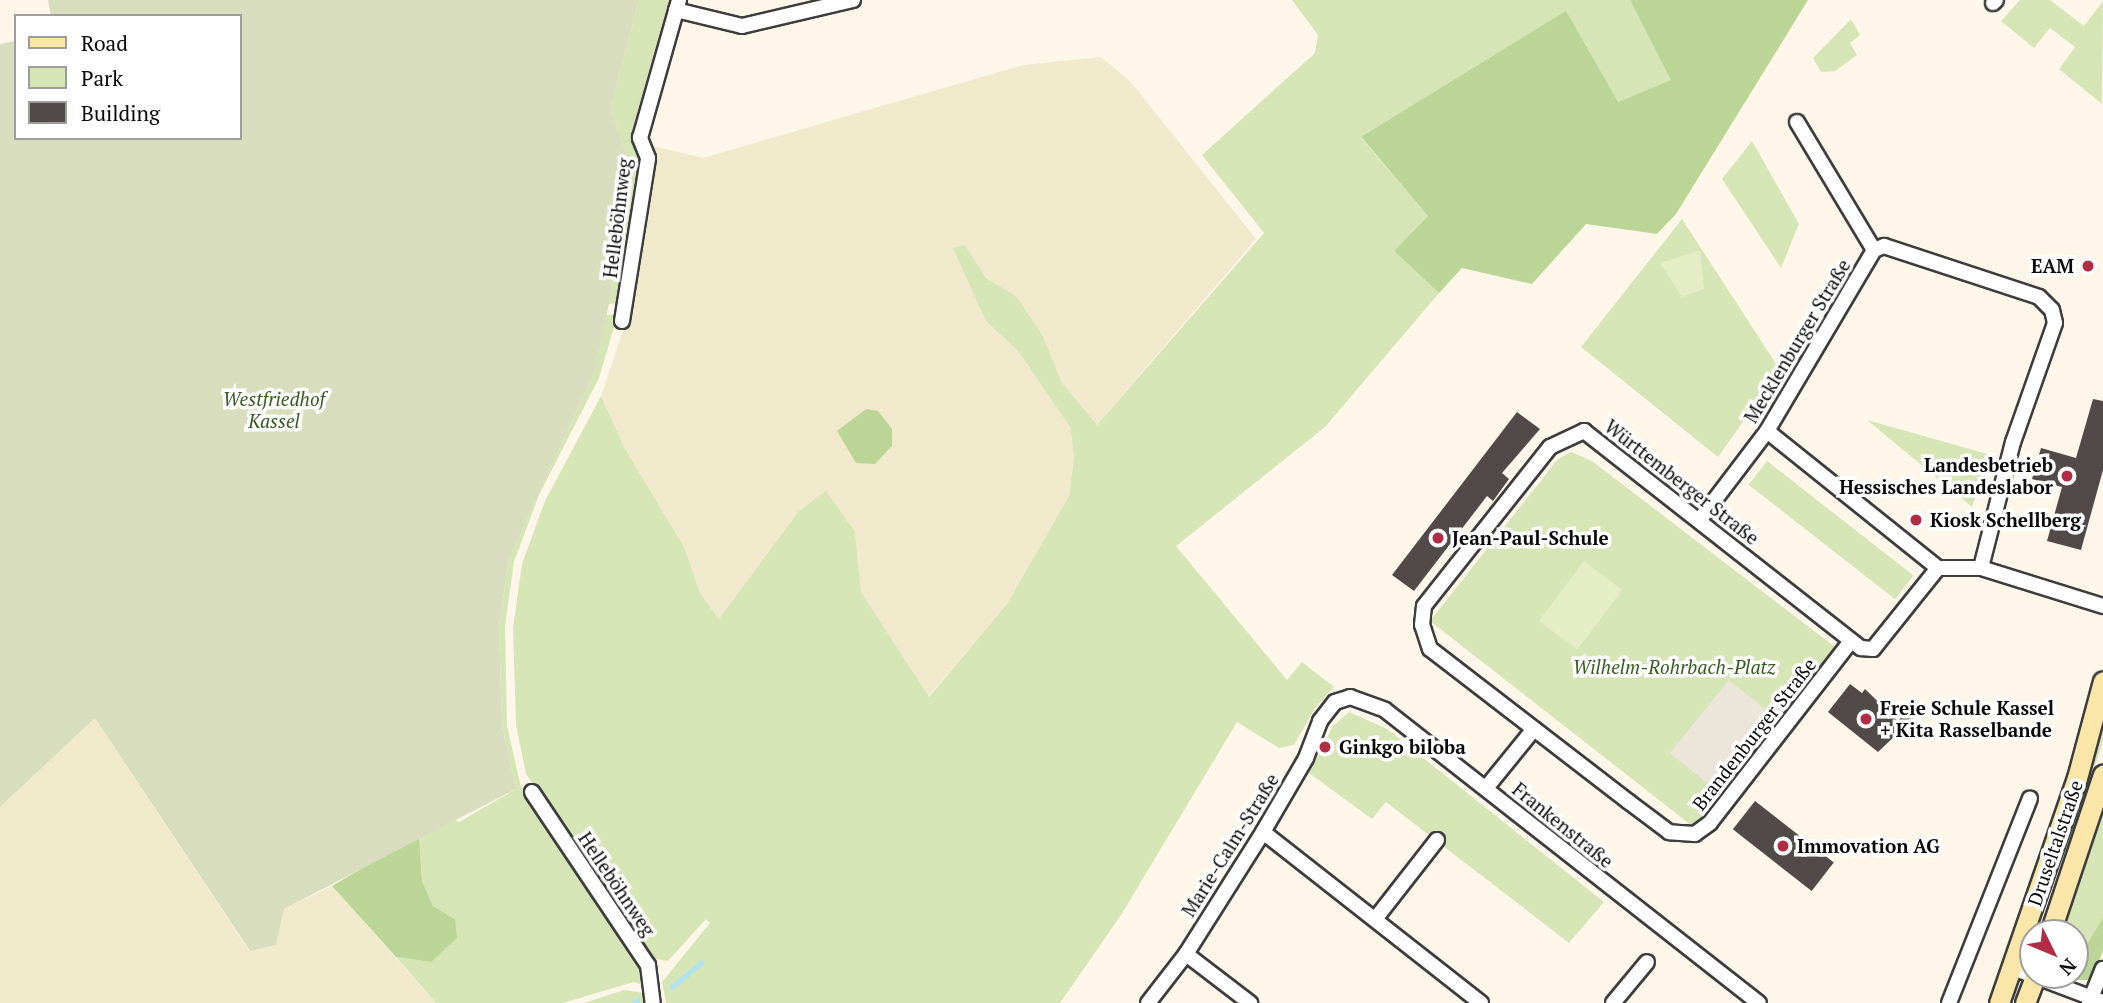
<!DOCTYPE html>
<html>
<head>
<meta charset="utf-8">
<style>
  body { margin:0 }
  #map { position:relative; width:2103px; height:1003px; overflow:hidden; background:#fef7e9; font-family:"PT Serif",serif }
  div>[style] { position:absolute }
  .farmland>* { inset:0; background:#f1e9cb }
  .green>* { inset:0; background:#d5e5b6; transform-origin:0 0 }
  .forest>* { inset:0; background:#bbd596 }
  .cemetery>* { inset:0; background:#d7ddbd }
  .pitch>* { inset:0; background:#e5edc7; transform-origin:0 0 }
  .plaza>* { inset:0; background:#ece5da; transform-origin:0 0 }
  .stream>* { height:4.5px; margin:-2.25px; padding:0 2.25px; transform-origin:2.25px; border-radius:2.25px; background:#b1e2f2 }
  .building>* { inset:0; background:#524a48; transform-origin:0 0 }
  .roads { filter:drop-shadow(2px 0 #3d3d3d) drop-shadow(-2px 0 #3d3d3d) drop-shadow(0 2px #3d3d3d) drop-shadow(0 -2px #3d3d3d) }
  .minor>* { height:14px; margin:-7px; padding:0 7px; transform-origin:7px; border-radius:7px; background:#fff }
  .secondary>* { height:19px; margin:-9.5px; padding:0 9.5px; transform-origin:9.5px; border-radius:9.5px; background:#fae6a8 }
  .dots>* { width:19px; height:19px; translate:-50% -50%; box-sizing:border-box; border:4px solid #fff; border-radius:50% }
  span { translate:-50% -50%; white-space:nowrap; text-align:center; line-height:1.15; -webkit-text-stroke:7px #fff; paint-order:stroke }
  .street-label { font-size:19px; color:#0a0a0a }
  .poi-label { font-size:19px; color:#0a0a0a; font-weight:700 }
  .right { translate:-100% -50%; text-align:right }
  .left { translate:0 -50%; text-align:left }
  .park-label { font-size:19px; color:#355d20; font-style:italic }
  .legend { position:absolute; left:14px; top:14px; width:228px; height:126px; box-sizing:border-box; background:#fff; border:2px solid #9d9d9d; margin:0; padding:9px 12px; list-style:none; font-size:21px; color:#0a0a0a }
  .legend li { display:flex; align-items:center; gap:14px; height:35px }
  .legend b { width:35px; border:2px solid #9d9d9d }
  .north { position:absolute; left:2019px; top:919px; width:70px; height:70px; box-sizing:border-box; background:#fff; border:2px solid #9d9d9d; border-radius:50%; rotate:133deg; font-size:19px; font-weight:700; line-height:28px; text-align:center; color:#0a0a0a }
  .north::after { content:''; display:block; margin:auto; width:24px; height:32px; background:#b12c45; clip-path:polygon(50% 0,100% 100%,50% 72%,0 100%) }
</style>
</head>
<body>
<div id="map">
  <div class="farmland">
    <i style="clip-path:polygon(1101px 57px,1131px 82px,1256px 239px,1096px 426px,1062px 383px,1043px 336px,1017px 297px,986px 278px,965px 245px,986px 321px,1018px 351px,1072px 428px,1074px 458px,1069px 496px,1007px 604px,928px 697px,861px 592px,855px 532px,799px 511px,720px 620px,700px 593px,684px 547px,624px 447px,601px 396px,631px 306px,654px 164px,649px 145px,703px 158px,1023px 65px)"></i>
    <i style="clip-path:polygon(95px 718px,249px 951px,276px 945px,284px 909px,332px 886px,436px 1003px,0 1003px,0 807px)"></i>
  </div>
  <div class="green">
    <i style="clip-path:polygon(639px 0,669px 0,631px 135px,639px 161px,618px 303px,609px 304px,628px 158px,610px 109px)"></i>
    <i style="clip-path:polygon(1292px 0,1630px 0,1672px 80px,1618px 102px,1361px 138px,1428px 216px,1394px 251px,1439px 293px,1325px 427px,1176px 546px,1287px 680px,1302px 662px,1334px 687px,1315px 708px,1294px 745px,1279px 748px,1237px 722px,1121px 915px,1060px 1003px,666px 1003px,662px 982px,710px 923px,706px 919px,668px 961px,650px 958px,526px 774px,516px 725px,513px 628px,522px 564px,545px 501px,601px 396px,624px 447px,684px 547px,700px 593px,719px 619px,799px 511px,826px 491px,855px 532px,861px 592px,929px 697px,1007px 604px,1069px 496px,1074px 458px,1071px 428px,1018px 351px,986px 321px,953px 248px,965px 245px,986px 278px,1017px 297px,1043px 336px,1062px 383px,1097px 425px,1264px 233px,1202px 155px,1315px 53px,1318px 35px)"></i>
    <i style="clip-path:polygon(2020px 0,2050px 0,2084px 26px,2103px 1px,2102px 104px,2059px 69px,2075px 47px,2050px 28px,2034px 48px,2001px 21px)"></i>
    <i style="clip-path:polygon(1851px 19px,1860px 35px,1850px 43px,1857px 55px,1835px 71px,1821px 72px,1813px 58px)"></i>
    <i style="clip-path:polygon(1752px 141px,1799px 224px,1781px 268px,1722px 179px)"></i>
    <i style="clip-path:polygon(1682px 219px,1780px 370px,1718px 457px,1581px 347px)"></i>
    <i style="clip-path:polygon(618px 314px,599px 378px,539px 495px,514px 562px,505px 626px,507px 726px,521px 787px,639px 959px,649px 987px,634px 982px,563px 1003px,436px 1003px,396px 957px,431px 962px,455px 919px,433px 906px,422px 881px,419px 835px,453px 819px,459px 822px,516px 789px,502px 725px,499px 626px,509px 559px,593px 375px,606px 315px)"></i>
    <i style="clip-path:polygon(1867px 420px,1991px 455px,1972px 507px)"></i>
    <i style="clip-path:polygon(1571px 452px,1592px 461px,1835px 647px,1706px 816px,1691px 825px,1430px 621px,1558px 459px)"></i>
    <i style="left:1767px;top:461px;width:186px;height:30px;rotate:38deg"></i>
    <i style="clip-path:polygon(1349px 712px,1387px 729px,1604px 902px,1569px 943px,1386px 802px,1372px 819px,1309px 773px,1333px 726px)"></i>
    <i style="clip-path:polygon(2103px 718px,2103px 741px,2060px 876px,2062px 854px)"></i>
    <i style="clip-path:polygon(2103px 804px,2103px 917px,2075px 965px,2075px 933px,2061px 933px)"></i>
    <i style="clip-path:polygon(624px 990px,643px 993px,648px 1003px,584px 1003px)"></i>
  </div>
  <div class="forest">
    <i style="clip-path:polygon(1630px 0,1808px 0,1676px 214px,1657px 234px,1586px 224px,1532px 284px,1462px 268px,1439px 293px,1394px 251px,1428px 216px,1361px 137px,1566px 11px,1618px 102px,1671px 80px)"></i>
    <i style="clip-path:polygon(866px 409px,878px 411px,892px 429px,892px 446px,875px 464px,856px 463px,837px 431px)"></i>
    <i style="clip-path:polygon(419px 835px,422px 881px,433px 906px,455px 919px,457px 938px,431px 962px,396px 957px,332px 886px)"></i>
    <i style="clip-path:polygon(2103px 917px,2103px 951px,2092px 980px,2067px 980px,2075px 975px,2075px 965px)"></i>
  </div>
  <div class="cemetery">
    <i style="clip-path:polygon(48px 0,639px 0,610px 109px,628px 158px,609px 304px,593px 375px,509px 559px,499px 626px,502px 725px,516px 789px,284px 909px,276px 945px,250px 951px,95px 718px,0 807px,0 44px,16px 41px,16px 138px,240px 138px,240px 16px,51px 16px)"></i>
  </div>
  <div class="pitch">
    <i style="clip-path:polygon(1700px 250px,1704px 289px,1682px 297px,1660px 263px)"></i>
    <i style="left:1584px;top:561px;width:48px;height:75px;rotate:37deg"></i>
  </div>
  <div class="plaza">
    <i style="left:1729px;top:680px;width:54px;height:94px;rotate:39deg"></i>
  </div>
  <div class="stream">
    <i style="left:672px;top:987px;width:38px;rotate:-40deg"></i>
    <i style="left:634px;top:1003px;width:4px;rotate:-34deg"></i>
  </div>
  <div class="building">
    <i style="clip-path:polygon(2093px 399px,2103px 401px,2103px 470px,2081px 550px,2047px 541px,2062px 487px,2032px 479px,2041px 448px,2076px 458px)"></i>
    <i style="clip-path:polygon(1517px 412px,1540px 429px,1502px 473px,1509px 479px,1493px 501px,1487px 496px,1414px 591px,1392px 575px)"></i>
    <i style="clip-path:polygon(1850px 684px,1862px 693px,1865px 689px,1898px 721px,1906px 711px,1915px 717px,1878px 752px,1828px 712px)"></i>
    <i style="left:1755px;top:801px;width:100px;height:36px;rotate:38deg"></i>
  </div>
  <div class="roads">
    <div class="minor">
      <i style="left:1993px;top:3px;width:4px;rotate:-45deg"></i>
      <i style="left:676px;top:10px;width:68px;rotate:13.6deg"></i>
      <i style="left:742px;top:26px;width:114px;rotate:-13.2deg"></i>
      <i style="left:1797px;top:122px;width:149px;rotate:59deg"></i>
      <i style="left:622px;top:321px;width:165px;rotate:-80.9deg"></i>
      <i style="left:648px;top:158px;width:22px;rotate:-112deg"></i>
      <i style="left:640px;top:138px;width:143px;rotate:-74.2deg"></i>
      <i style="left:1767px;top:431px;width:219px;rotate:38.7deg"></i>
      <i style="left:1701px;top:518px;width:109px;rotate:-52.8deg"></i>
      <i style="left:1767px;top:431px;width:210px;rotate:-59.4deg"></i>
      <i style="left:1874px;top:250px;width:11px;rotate:-22deg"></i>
      <i style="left:1884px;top:246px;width:163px;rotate:18.2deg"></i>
      <i style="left:2039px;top:297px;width:18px;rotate:45deg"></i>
      <i style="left:2052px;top:310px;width:13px;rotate:77deg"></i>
      <i style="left:2055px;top:323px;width:126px;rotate:109.4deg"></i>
      <i style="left:2013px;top:442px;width:130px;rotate:104.3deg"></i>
      <i style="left:1851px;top:641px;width:230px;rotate:127.8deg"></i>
      <i style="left:1710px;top:823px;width:19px;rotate:144deg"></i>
      <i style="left:1695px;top:834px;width:26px;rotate:-176deg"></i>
      <i style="left:1669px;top:832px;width:50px;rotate:-143.1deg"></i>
      <i style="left:1629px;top:802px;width:251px;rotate:-142.4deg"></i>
      <i style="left:1430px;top:649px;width:25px;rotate:-108deg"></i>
      <i style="left:1422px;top:625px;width:19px;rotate:-84deg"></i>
      <i style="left:1424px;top:606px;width:203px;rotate:-51.6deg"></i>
      <i style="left:1550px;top:447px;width:38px;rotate:-25deg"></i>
      <i style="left:1584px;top:431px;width:352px;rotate:38.1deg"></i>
      <i style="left:1861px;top:648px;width:12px;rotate:5deg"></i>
      <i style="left:1873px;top:649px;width:104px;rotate:-51.3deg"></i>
      <i style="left:1938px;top:568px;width:43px"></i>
      <i style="left:1981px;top:568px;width:128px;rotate:17.3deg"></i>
      <i style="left:1486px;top:788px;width:76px;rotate:-50.9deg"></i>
      <i style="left:532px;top:792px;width:208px;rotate:56.2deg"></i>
      <i style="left:648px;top:965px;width:38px;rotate:83deg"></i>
      <i style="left:1263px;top:832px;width:277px;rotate:38.1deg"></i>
      <i style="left:1376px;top:918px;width:99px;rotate:-52deg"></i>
      <i style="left:1186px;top:954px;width:81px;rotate:37.4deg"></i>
      <i style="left:2013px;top:968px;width:96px;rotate:20.7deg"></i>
      <i style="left:1148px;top:1003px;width:62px;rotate:-52.2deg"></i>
      <i style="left:1186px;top:954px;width:144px;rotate:-57.7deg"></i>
      <i style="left:1263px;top:832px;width:86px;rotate:-59.8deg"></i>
      <i style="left:1306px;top:758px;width:40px;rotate:-69deg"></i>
      <i style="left:1320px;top:721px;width:24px;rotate:-52deg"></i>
      <i style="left:1335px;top:702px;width:16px;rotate:-18deg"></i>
      <i style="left:1350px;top:697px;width:37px;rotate:20deg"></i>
      <i style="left:1385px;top:710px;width:475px;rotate:38.1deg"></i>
      <i style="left:1613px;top:1003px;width:53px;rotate:-50.3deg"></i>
      <i style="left:1949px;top:1003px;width:220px;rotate:-68.4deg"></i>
      <i style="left:2089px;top:1003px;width:37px;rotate:-68deg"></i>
    </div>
    <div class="secondary">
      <i style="left:2050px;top:933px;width:167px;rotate:-71.5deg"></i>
      <i style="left:1999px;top:1003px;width:238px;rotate:-70.9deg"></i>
      <i style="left:2077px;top:778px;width:100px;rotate:-75deg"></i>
      <i style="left:2025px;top:1003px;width:30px;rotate:-69deg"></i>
    </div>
  </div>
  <div class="dots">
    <i style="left:2088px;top:266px;background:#b12c45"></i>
    <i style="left:2067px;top:476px;background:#b12c45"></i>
    <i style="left:1916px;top:520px;background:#b12c45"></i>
    <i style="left:1438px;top:538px;background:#b12c45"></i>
    <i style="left:1866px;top:719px;background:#b12c45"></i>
    <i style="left:1325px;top:747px;background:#b12c45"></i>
    <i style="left:1783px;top:846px;background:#b12c45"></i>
  </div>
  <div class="street-label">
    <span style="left:617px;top:218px;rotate:-83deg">Helleböhnweg</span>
    <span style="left:1797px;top:341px;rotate:-59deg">Mecklenburger Straße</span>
    <span style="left:1682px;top:482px;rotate:38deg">Württemberger Straße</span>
    <span style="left:1754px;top:734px;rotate:-52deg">Brandenburger Straße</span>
    <span style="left:1563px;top:825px;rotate:39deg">Frankenstraße</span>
    <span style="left:2055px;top:843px;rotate:-71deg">Druseltalstraße</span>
    <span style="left:1230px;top:845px;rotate:-58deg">Marie-Calm-Straße</span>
    <span style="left:617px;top:884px;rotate:56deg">Helleböhnweg</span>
  </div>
  <div class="poi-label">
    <span class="right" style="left:2074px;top:266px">EAM</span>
    <span class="right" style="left:2053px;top:476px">Landesbetrieb<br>Hessisches Landeslabor</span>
    <span class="left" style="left:1930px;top:520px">Kiosk Schellberg</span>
    <span class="left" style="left:1452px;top:538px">Jean-Paul-Schule</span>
    <span class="left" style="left:1880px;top:719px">Freie Schule Kassel<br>+ Kita Rasselbande</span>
    <span class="left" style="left:1339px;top:747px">Ginkgo biloba</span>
    <span class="left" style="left:1797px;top:846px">Immovation AG</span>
  </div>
  <div class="park-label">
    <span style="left:274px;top:410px">Westfriedhof<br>Kassel</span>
    <span style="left:1674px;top:667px">Wilhelm-Rohrbach-Platz</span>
  </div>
  <ul class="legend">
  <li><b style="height:9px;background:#fae6a8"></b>Road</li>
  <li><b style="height:19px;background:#d5e5b6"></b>Park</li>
  <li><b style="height:19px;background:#524a48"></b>Building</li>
  </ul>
  <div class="north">N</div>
</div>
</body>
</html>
